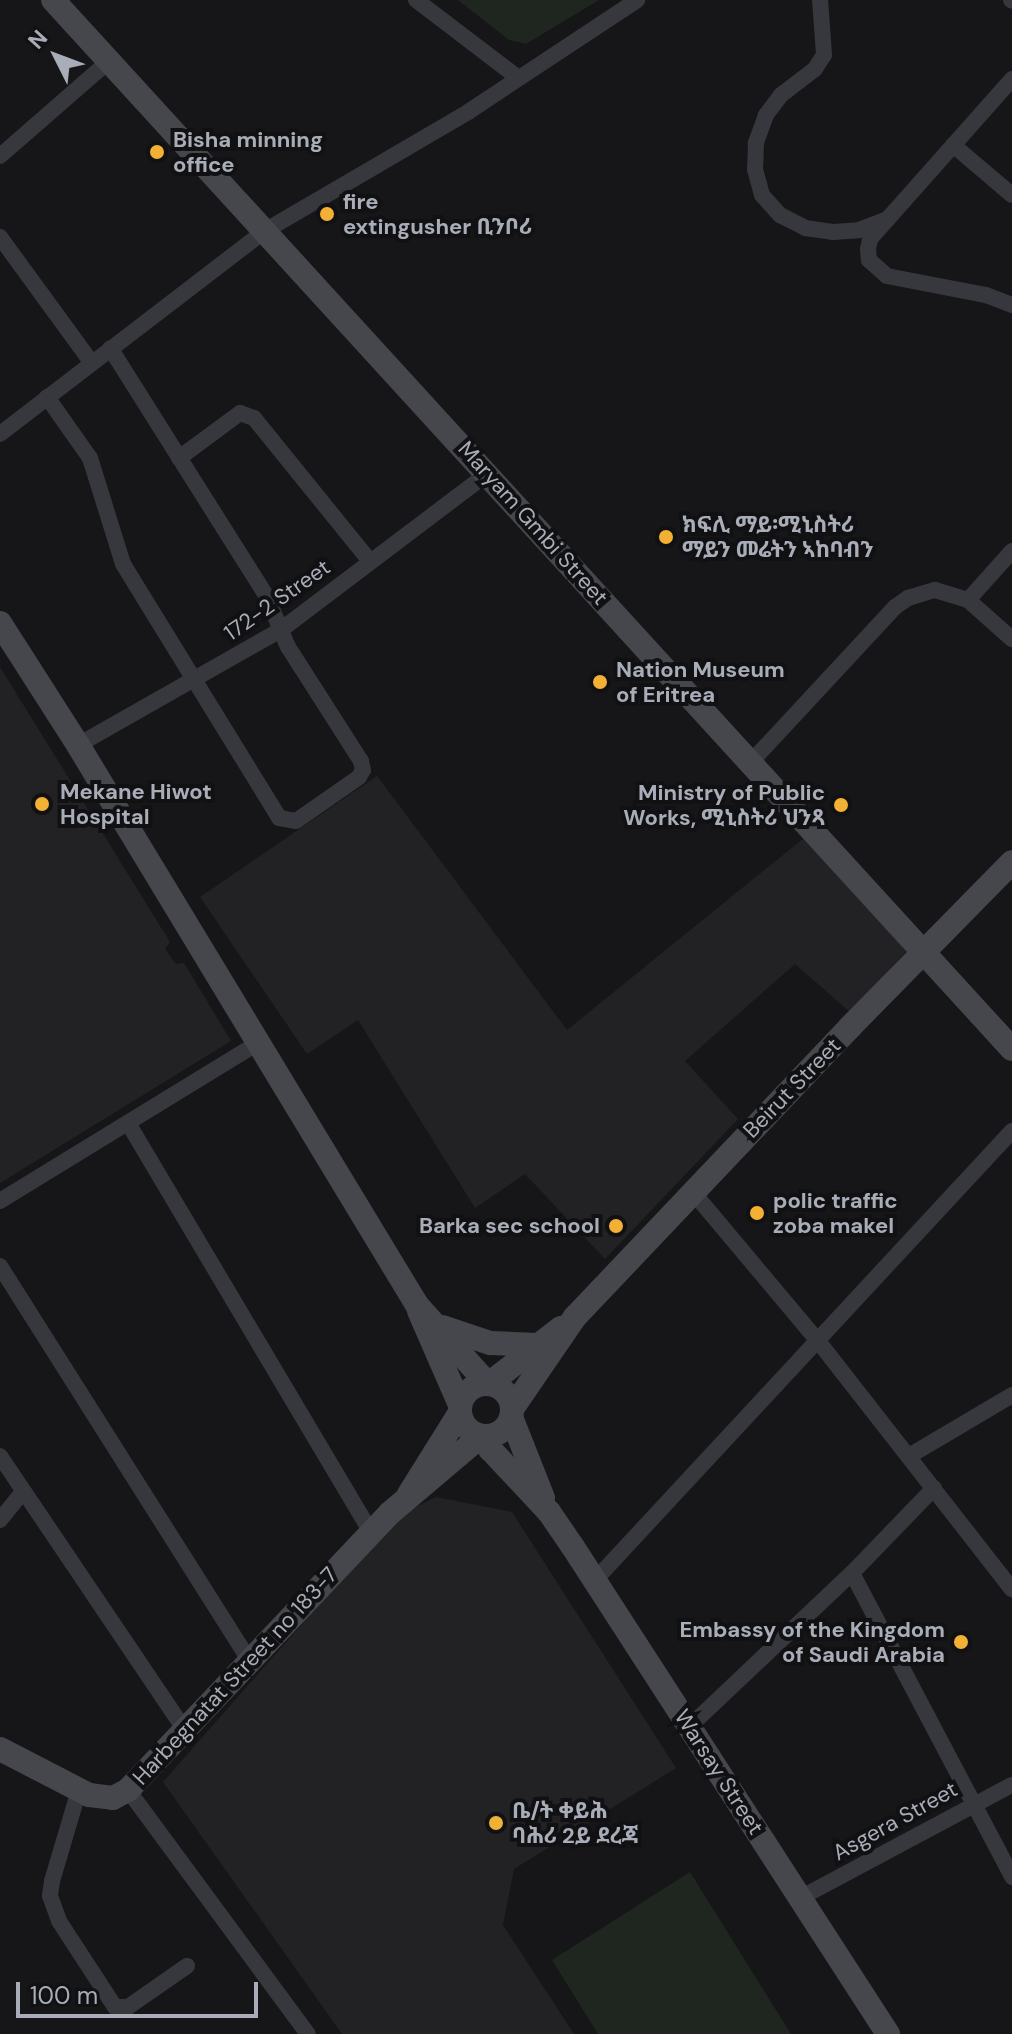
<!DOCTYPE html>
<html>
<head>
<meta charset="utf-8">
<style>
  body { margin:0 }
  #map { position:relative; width:1012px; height:2034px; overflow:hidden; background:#161618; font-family:"DM Sans","Noto Sans Ethiopic",sans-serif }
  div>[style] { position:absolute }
  .built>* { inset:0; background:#222225 }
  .green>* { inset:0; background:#1e261f }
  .street>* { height:16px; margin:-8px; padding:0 8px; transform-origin:8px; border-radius:8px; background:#37383d }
  .secondary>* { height:24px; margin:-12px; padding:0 12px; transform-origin:12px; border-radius:12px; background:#45474d }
  .secondary>.ring { margin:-12px; padding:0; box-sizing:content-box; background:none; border:24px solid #45474d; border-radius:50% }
  .dots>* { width:22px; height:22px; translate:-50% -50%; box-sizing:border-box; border:4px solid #111113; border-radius:50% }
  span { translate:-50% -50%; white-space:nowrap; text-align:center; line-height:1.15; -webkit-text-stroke:8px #111113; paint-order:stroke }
  .poi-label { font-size:22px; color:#a8adb8; font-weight:700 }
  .left { translate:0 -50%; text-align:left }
  .right { translate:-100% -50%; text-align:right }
  .street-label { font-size:22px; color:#a8adb8 }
  .north { position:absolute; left:16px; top:16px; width:80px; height:80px; -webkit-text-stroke:6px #111113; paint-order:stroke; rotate:312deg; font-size:22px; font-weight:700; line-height:32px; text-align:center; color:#a8adb8 }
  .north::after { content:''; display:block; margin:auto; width:28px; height:36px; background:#a8adb8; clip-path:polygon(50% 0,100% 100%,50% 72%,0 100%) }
  .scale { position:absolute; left:16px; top:1982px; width:242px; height:36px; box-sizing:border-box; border:4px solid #a8adb8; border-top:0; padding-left:10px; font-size:24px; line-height:28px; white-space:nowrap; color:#a8adb8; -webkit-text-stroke:6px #111113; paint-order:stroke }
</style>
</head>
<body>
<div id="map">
  <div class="built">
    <i style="clip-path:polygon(0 667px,170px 942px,165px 949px,176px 964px,184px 963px,231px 1041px,0 1183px)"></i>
    <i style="clip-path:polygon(377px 776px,567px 1030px,810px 833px,910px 947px,851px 1013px,795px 964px,685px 1061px,738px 1119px,605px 1259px,525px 1174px,475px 1208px,358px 1020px,307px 1054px,200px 897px)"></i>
    <i style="clip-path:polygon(436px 1497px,512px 1512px,676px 1768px,514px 1869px,503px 1925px,574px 2034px,342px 2034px,163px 1782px,397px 1516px)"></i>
  </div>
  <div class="green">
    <i style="clip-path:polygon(458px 0,599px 0,526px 44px,509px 40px)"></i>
    <i style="clip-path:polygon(690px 1872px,791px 2034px,598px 2034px,552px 1960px)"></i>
  </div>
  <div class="street">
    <i style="left:416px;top:0;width:127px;rotate:37.3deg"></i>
    <i style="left:820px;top:0;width:55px;rotate:85.8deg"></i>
    <i style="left:824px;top:55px;width:17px;rotate:123deg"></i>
    <i style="left:815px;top:69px;width:43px;rotate:142.6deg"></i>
    <i style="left:781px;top:95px;width:25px;rotate:127deg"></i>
    <i style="left:766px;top:115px;width:30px;rotate:110deg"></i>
    <i style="left:756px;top:143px;width:26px;rotate:92deg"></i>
    <i style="left:755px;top:169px;width:27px;rotate:75deg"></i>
    <i style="left:762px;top:195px;width:27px;rotate:48deg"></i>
    <i style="left:780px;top:215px;width:28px;rotate:27deg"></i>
    <i style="left:805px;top:228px;width:28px;rotate:8deg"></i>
    <i style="left:833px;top:232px;width:26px;rotate:-4deg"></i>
    <i style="left:859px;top:230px;width:28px;rotate:-21deg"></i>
    <i style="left:1011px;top:0;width:1px;rotate:45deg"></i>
    <i style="left:1012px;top:79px;width:188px;rotate:131.6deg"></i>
    <i style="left:887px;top:220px;width:25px;rotate:132deg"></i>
    <i style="left:870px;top:239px;width:10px;rotate:101deg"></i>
    <i style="left:868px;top:249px;width:11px;rotate:85deg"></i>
    <i style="left:869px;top:260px;width:24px;rotate:42deg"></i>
    <i style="left:887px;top:276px;width:101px;rotate:10.9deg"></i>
    <i style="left:986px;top:295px;width:28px;rotate:21deg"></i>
    <i style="left:953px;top:145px;width:77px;rotate:40.3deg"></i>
    <i style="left:0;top:156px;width:145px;rotate:-41.1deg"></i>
    <i style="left:0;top:237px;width:155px;rotate:53.9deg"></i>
    <i style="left:47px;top:397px;width:75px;rotate:54.8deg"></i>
    <i style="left:90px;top:458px;width:111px;rotate:72.7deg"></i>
    <i style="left:123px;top:564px;width:298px;rotate:58.4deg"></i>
    <i style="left:279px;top:818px;width:17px;rotate:10deg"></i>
    <i style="left:296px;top:821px;width:77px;rotate:-34.9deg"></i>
    <i style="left:359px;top:777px;width:8px;rotate:-60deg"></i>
    <i style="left:363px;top:770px;width:9px;rotate:-103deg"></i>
    <i style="left:361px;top:761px;width:135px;rotate:-122.6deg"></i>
    <i style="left:288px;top:647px;width:54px;rotate:-112.8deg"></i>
    <i style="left:267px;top:597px;width:294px;rotate:-122.2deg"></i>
    <i style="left:0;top:434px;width:332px;rotate:-37.5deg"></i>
    <i style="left:263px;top:232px;width:238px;rotate:-30.3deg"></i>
    <i style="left:468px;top:112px;width:203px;rotate:-33.5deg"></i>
    <i style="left:179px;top:458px;width:76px;rotate:-36.4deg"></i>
    <i style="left:240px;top:413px;width:15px;rotate:20deg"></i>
    <i style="left:254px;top:418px;width:184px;rotate:51deg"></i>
    <i style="left:968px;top:600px;width:66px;rotate:-48.1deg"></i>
    <i style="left:78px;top:745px;width:235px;rotate:-29.6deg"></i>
    <i style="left:282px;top:629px;width:258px;rotate:-37.1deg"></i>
    <i style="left:751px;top:762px;width:212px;rotate:-47.1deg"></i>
    <i style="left:895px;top:607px;width:16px;rotate:-35deg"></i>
    <i style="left:908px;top:598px;width:28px;rotate:-17deg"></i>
    <i style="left:935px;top:590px;width:34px;rotate:17deg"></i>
    <i style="left:968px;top:600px;width:59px;rotate:41.6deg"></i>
    <i style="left:128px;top:1123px;width:476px;rotate:59.3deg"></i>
    <i style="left:692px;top:1191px;width:196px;rotate:50deg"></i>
    <i style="left:818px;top:1341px;width:315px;rotate:52deg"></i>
    <i style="left:0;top:1201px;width:300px;rotate:-31.5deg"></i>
    <i style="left:0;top:1266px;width:467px;rotate:57.7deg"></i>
    <i style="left:0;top:1456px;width:329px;rotate:56deg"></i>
    <i style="left:909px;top:1456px;width:120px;rotate:-30.6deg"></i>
    <i style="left:0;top:1520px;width:36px;rotate:-51deg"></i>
    <i style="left:852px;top:1573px;width:344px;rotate:62.2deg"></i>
    <i style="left:595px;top:1580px;width:613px;rotate:-47.12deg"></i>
    <i style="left:689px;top:1727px;width:224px;rotate:-43.4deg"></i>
    <i style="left:852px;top:1573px;width:118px;rotate:-46deg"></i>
    <i style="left:79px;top:1790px;width:95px;rotate:106.5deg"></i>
    <i style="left:52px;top:1881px;width:15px;rotate:98deg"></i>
    <i style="left:50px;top:1896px;width:27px;rotate:70deg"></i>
    <i style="left:59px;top:1921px;width:103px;rotate:56.9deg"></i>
    <i style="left:115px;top:2007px;width:13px"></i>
    <i style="left:128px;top:2007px;width:72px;rotate:-34.8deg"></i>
    <i style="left:128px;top:1790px;width:303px;rotate:53.6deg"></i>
    <i style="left:800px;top:1898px;width:240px;rotate:-28.1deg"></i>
  </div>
  <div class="secondary">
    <i style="left:53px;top:0;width:1421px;rotate:47.57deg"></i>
    <i style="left:0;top:623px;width:145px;rotate:57.4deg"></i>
    <i style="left:78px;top:745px;width:655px;rotate:58.81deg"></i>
    <i style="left:417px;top:1305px;width:105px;rotate:48.1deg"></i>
    <i style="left:419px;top:1311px;width:103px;rotate:66.4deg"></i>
    <i style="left:442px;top:1327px;width:51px;rotate:18.4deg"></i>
    <i style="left:490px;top:1343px;width:47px;rotate:2.4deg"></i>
    <i style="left:490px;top:1383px;width:90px;rotate:-37.8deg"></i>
    <i class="ring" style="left:460px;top:1384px;width:28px;height:28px"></i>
    <i style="left:512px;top:1409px;width:112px;rotate:-55.6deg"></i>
    <i style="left:575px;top:1317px;width:400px;rotate:-46.5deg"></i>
    <i style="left:850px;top:1027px;width:231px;rotate:-45.5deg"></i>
    <i style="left:511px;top:1417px;width:87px;rotate:68.4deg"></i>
    <i style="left:483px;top:1436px;width:15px;rotate:62deg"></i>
    <i style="left:490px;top:1449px;width:86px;rotate:46.9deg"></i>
    <i style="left:549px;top:1512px;width:42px;rotate:55.6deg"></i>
    <i style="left:573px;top:1547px;width:580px;rotate:57.1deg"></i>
    <i style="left:409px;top:1494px;width:94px;rotate:-58deg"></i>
    <i style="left:0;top:1749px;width:100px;rotate:27.3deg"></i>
    <i style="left:89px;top:1795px;width:24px;rotate:7deg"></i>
    <i style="left:113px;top:1798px;width:17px;rotate:-28deg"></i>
    <i style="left:128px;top:1790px;width:381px;rotate:-46.6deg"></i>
    <i style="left:390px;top:1513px;width:119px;rotate:-40.2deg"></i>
  </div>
  <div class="dots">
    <i style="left:157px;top:152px;background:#f2b134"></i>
    <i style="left:327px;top:214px;background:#f2b134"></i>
    <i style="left:666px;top:537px;background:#f2b134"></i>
    <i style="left:600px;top:682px;background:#f2b134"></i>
    <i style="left:42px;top:804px;background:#f2b134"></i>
    <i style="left:841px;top:805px;background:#f2b134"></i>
    <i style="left:757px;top:1213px;background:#f2b134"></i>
    <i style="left:616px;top:1226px;background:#f2b134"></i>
    <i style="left:961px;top:1642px;background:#f2b134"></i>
    <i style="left:496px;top:1823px;background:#f2b134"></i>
  </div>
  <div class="poi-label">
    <span class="left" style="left:173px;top:152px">Bisha minning<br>office</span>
    <span class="left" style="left:343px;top:214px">fire<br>extingusher ቢንቦሪ</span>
    <span class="left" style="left:682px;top:537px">ክፍሊ ማይ፡ሚኒስትሪ<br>ማይን መሬትን ኣከባብን</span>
    <span class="left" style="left:616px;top:682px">Nation Museum<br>of Eritrea</span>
    <span class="left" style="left:60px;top:804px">Mekane Hiwot<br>Hospital</span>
    <span class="right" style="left:825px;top:805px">Ministry of Public<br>Works, ሚኒስትሪ ህንጻ</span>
    <span class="left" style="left:773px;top:1213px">polic traffic<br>zoba makel</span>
    <span class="right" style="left:600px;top:1226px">Barka sec school</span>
    <span class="right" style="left:945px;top:1642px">Embassy of the Kingdom<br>of Saudi Arabia</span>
    <span class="left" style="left:512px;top:1823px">ቤ/ት ቀይሕ<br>ባሕሪ 2ይ ደረጃ</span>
  </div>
  <div class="street-label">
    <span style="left:533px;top:523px;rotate:48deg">Maryam Gmbi Street</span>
    <span style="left:277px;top:600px;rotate:-35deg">172-2 Street</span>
    <span style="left:792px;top:1088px;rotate:-46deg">Beirut Street</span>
    <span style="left:235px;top:1676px;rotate:-47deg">Harbegnatat Street no 183-7</span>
    <span style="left:719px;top:1772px;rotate:57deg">Warsay Street</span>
    <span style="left:895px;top:1821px;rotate:-29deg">Asgera Street</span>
  </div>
  <div class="north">N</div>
  <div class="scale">100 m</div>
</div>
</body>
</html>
